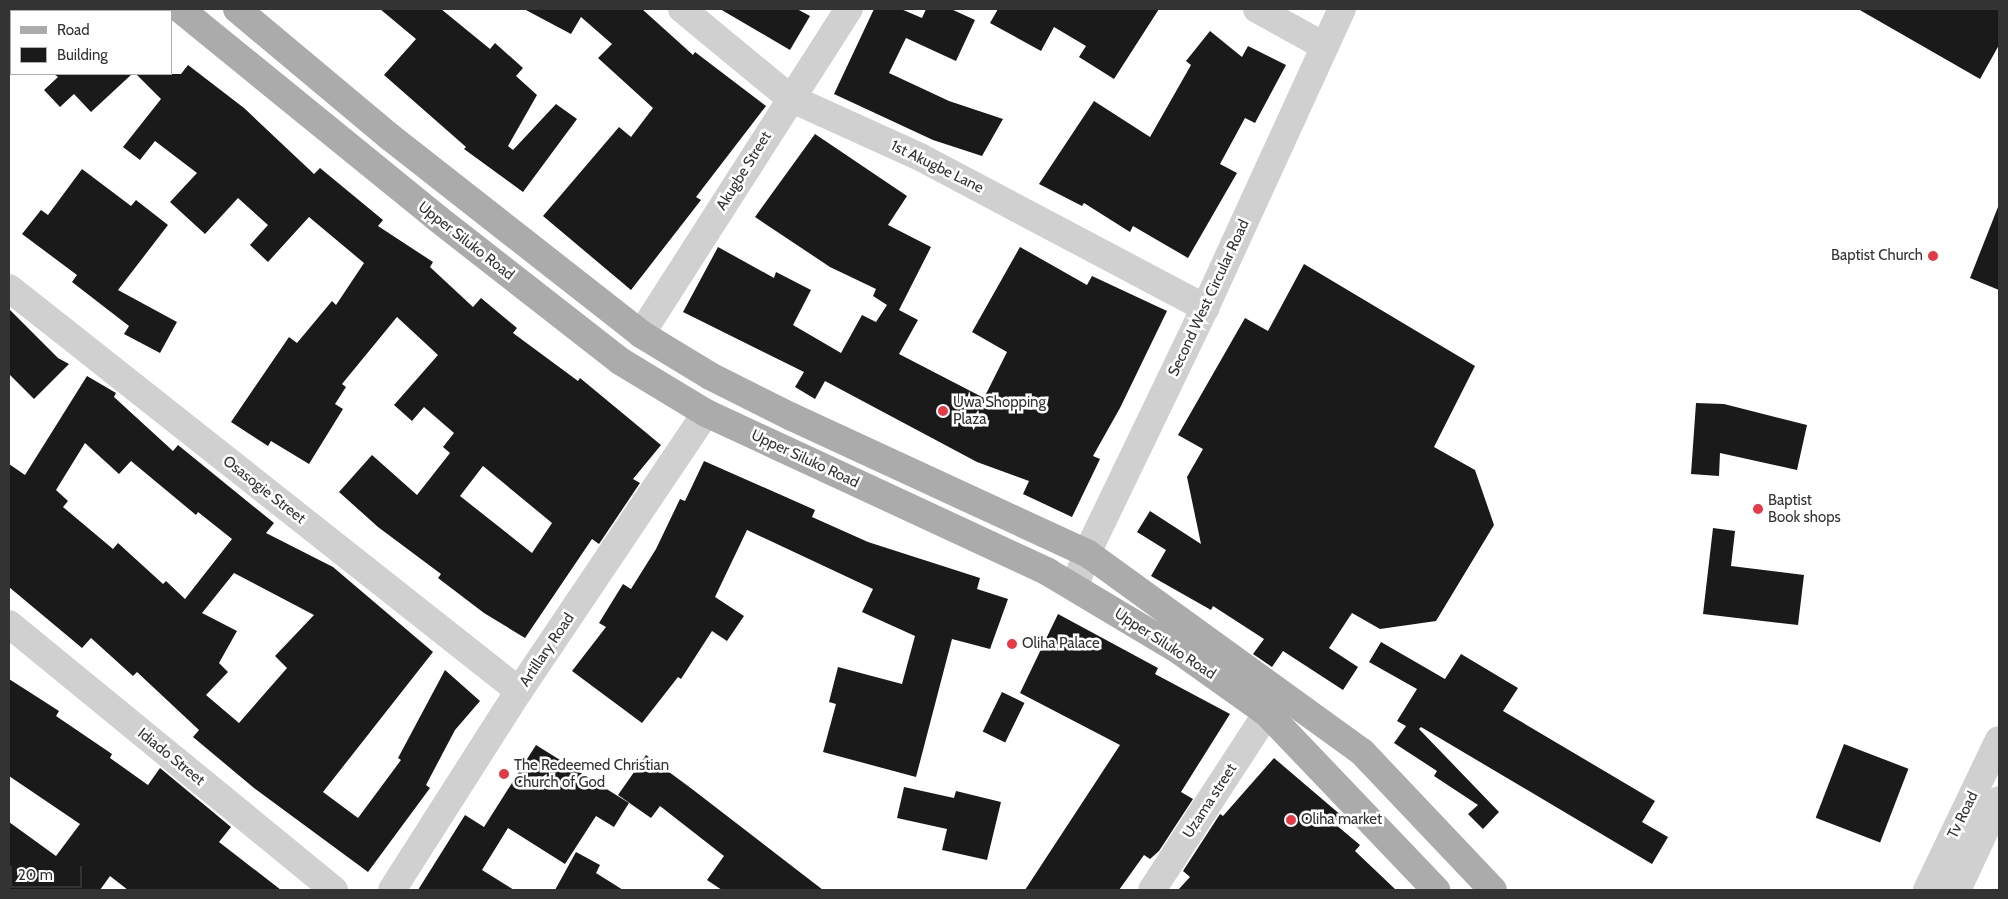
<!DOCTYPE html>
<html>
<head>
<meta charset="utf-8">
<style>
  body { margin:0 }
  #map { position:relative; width:2008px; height:899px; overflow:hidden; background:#fff; font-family:Cabin,sans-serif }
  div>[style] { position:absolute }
  .building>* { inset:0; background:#1a1a1a; transform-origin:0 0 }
  .minor>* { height:28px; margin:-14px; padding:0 14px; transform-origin:14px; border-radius:14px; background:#d0d0d0 }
  .major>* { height:28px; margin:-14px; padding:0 14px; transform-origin:14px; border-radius:14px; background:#ababab }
  .dots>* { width:14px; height:14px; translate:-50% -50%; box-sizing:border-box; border:2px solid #fff; border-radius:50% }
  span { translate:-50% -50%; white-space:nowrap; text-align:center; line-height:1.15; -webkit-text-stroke:5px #fff; paint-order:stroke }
  .street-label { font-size:15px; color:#333 }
  .poi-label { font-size:15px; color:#333 }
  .right { translate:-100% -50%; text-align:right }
  .left { translate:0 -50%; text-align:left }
  .frame { position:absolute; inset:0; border:10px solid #333; pointer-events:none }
  .legend { position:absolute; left:10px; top:10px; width:162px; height:65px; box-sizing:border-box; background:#fff; border:1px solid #adadad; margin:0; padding:6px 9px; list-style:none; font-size:15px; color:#333 }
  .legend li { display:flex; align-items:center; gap:10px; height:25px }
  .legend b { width:25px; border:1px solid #adadad }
  .scale { position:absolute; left:10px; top:866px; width:72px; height:22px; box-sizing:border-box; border:2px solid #333; border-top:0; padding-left:6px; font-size:15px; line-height:18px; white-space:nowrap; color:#333; -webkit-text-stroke:4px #fff; paint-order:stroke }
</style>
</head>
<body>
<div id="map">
  <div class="building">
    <i style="clip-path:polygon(380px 9px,441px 9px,490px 49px,495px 43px,523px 68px,516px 76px,537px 95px,508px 146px,513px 150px,556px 104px,577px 119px,523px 192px,464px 149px,466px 147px,384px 75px,416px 39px)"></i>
    <i style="clip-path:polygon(524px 9px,642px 9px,693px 55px,695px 52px,766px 106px,696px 197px,701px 200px,631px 290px,543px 216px,619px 127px,631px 137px,653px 108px,598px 58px,612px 44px,581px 17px,571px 34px)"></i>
    <i style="clip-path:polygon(720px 9px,797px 9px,810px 16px,790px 50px)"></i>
    <i style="clip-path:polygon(874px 9px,901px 9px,922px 18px,926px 9px,951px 9px,975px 20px,956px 61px,906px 38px,889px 73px,949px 101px,1003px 119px,982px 156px,933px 140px,834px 94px)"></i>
    <i style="clip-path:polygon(998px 9px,1159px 9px,1114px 79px,1079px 57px,1086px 46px,1054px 27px,1041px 51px,990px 23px)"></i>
    <i style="clip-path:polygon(1858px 9px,1999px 9px,1999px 45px,1980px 79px)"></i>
    <i style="clip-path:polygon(1210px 31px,1242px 57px,1248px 46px,1286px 65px,1255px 123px,1245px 118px,1220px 164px,1237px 173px,1188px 258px,1133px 226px,1130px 232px,1084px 203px,1082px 206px,1039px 184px,1094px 101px,1150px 137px,1191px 65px,1186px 61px)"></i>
    <i style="clip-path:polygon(evenodd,188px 65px,244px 108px,314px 174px,320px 168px,383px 220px,378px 226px,433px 262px,430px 267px,473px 307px,481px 298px,517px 328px,513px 333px,578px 381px,580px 378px,661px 445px,633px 479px,640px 483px,599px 544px,592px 539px,525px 638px,484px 613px,438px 578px,441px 574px,378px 527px,339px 492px,372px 455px,417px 495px,450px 453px,443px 447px,454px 433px,424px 407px,412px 421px,394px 405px,438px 355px,397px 317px,342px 384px,346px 387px,335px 404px,343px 409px,309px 464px,271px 441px,268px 446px,231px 422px,289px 337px,297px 343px,332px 301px,336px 305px,364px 263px,309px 217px,268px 262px,250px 245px,268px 225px,238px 198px,205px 234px,170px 202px,197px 173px,155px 141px,140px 160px,123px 147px,161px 99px,136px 74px,181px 74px,188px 65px,483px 466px,552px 523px,532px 553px,460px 496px,483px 466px)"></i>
    <i style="clip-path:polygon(54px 74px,132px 74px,91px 112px,74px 94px,60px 107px,44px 90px,58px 77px)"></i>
    <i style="clip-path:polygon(815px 134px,907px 196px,888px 225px,931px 247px,899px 310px,918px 320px,899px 354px,984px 398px,1007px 352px,972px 332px,1020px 247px,1087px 285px,1092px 276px,1167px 311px,1120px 408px,1093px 456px,1100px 459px,1072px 517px,1023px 494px,1029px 481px,977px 462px,825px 381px,815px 399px,795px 387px,804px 372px,683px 312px,718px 247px,774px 278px,776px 272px,811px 290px,793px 325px,841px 353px,862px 315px,876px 322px,887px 305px,873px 296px,876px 289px,830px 267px,755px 217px)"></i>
    <i style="clip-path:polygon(82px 169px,131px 206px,136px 200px,168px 225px,118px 290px,177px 322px,160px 353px,124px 334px,129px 326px,72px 282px,77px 275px,22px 234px,41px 210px,48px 215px)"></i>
    <i style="clip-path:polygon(1998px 207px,1999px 207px,1999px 290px,1970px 278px)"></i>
    <i style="clip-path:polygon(1304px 264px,1475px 366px,1434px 447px,1475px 470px,1494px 525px,1436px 621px,1380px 629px,1352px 613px,1329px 648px,1358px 667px,1343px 690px,1283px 651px,1272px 667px,1253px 654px,1264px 639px,1213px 606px,1211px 610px,1151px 576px,1166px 550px,1137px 532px,1150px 511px,1201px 544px,1187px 477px,1203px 449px,1178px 435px,1245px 318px,1268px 331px)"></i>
    <i style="clip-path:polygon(9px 309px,58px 358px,69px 364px,34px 399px,9px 374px)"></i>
    <i style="clip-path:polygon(evenodd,87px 376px,116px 393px,114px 397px,173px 451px,178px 445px,274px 523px,266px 533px,333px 567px,433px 652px,323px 792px,358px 818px,401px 760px,398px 758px,445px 670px,480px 701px,455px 730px,426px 785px,430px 788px,368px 872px,254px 788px,193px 737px,199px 730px,137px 672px,133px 676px,91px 638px,82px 648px,9px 587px,9px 464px,25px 475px,87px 376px,85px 443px,119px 474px,131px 461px,196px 515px,198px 512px,232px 539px,185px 599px,166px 581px,163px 584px,118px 543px,113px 549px,63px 507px,68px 501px,56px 490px,85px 443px,87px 376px,234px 573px,314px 615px,275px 656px,287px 668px,239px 723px,206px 695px,228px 672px,219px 663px,237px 631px,202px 613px,234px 573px)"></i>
    <i style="clip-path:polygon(1696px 403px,1724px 404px,1807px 425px,1797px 470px,1720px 453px,1719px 476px,1691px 474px)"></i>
    <i style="clip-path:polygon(704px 461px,815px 510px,812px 517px,868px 542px,980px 578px,977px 589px,1008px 599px,990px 649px,952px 639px,916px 777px,823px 752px,836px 704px,829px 702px,838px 667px,902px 684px,915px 636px,862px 612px,873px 589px,747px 530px,715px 597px,744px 616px,727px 641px,712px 631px,681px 679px,678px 677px,642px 723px,572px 671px,606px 627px,599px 623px,623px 584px,631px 589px,656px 549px,680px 499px,685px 501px)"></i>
    <i style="clip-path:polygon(1713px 528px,1735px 531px,1731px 566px,1804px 575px,1798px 625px,1703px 614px)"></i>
    <i style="clip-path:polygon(1058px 614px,1158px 668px,1155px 674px,1230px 714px,1181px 792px,1193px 799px,1159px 851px,1150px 859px,1144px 855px,1119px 890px,1025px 890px,1120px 745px,1020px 693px)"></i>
    <i style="clip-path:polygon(1381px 642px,1445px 679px,1461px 654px,1518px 688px,1503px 711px,1655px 801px,1642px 822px,1668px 837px,1652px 864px,1421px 727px,1419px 729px,1499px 812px,1483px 829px,1468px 814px,1478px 805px,1434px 776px,1437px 771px,1394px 743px,1406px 726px,1397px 721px,1417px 689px,1369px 662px)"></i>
    <i style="clip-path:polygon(9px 679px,59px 711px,56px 716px,112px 754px,110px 758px,148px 785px,160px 768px,231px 827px,219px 842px,281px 890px,128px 890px,110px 876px,100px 890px,9px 890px,9px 822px,56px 856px,80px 824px,9px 776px)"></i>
    <i style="left:1002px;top:692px;width:25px;height:44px;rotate:26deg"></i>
    <i style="left:1844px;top:744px;width:69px;height:79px;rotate:21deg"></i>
    <i style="clip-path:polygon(536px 745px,629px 803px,614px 827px,596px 816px,565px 864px,508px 828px,482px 870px,514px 890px,418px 890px,465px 815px,484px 827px)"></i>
    <i style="clip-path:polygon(646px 755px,692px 789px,823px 890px,722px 890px,707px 880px,724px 856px,660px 806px,651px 818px,618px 795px)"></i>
    <i style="clip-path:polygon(1274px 758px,1342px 816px,1335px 824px,1360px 845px,1355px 851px,1396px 890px,1178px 890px,1190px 877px,1183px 871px,1220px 814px,1223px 816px)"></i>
    <i style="clip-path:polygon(904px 787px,954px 798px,956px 791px,1001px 802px,987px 860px,942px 850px,947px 829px,897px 818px)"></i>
    <i style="clip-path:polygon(576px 852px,600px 865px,596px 873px,623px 890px,555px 890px)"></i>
  </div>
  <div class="minor">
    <i style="left:682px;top:9px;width:140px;rotate:39.5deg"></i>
    <i style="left:790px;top:98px;width:143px;rotate:24.4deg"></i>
    <i style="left:920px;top:157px;width:323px;rotate:27.9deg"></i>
    <i style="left:1257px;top:9px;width:77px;rotate:28.9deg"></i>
    <i style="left:9px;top:288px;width:650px;rotate:38.32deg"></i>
    <i style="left:641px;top:334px;width:386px;rotate:-57.4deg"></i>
    <i style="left:1075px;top:586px;width:35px;rotate:-70deg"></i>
    <i style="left:1087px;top:553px;width:272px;rotate:-64.3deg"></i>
    <i style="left:1205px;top:308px;width:329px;rotate:-65.4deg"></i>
    <i style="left:9px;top:624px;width:420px;rotate:39.3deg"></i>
    <i style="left:392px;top:890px;width:236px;rotate:-57.5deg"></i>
    <i style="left:519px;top:691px;width:335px;rotate:-56.1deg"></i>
    <i style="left:1152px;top:890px;width:211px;rotate:-57deg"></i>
    <i style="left:1927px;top:890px;width:166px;rotate:-64.4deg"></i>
    <i style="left:1957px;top:890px;width:99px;rotate:-65deg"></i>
  </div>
  <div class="major">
    <i style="left:180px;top:9px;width:331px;rotate:39.1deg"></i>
    <i style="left:437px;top:218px;width:232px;rotate:38deg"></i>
    <i style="left:620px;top:361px;width:100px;rotate:31.2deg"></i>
    <i style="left:706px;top:413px;width:377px;rotate:24.9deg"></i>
    <i style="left:1048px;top:572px;width:154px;rotate:30.9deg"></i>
    <i style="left:1180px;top:651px;width:107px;rotate:35.5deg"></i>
    <i style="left:1267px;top:713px;width:245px;rotate:46.3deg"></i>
    <i style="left:237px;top:9px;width:199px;rotate:39.9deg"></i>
    <i style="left:390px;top:137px;width:319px;rotate:38.1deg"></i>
    <i style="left:641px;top:334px;width:81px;rotate:31.3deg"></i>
    <i style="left:710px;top:376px;width:92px;rotate:26.6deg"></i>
    <i style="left:792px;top:417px;width:325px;rotate:24.8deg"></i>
    <i style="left:1087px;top:553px;width:339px;rotate:35.9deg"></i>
    <i style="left:1362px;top:752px;width:190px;rotate:46.5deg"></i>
  </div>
  <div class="dots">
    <i style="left:1933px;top:256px;background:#e63946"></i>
    <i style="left:943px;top:411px;background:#e63946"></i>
    <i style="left:1758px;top:509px;background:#e63946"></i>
    <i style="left:1012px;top:644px;background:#e63946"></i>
    <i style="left:504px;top:774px;background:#e63946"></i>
    <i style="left:1291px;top:820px;background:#e63946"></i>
  </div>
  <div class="street-label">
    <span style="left:937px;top:167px;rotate:26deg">1st Akugbe Lane</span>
    <span style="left:744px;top:171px;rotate:-58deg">Akugbe Street</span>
    <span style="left:466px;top:241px;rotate:38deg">Upper Siluko Road</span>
    <span style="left:1209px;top:298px;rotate:-65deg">Second West Circular Road</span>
    <span style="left:805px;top:459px;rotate:25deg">Upper Siluko Road</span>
    <span style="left:264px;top:490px;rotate:38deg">Osasogie Street</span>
    <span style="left:1165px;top:644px;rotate:33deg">Upper Siluko Road</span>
    <span style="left:547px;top:650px;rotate:-56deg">Artillary Road</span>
    <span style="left:171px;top:757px;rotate:39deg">Idiado Street</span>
    <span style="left:1210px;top:801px;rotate:-57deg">Uzama street</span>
    <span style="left:1963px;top:815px;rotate:-64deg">Tv Road</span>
  </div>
  <div class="poi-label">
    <span class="right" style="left:1923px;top:256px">Baptist Church</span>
    <span class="left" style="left:953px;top:411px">Uwa Shopping<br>Plaza</span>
    <span class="left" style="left:1768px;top:509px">Baptist<br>Book shops</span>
    <span class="left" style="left:1022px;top:644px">Oliha Palace</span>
    <span class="left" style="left:514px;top:774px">The Redeemed Christian<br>Church of God</span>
    <span class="left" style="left:1301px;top:820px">Oliha market</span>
  </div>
  <div class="frame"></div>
  <ul class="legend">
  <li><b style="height:6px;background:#ababab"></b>Road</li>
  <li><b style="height:14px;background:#1a1a1a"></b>Building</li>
  </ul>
  <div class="scale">20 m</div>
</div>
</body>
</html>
